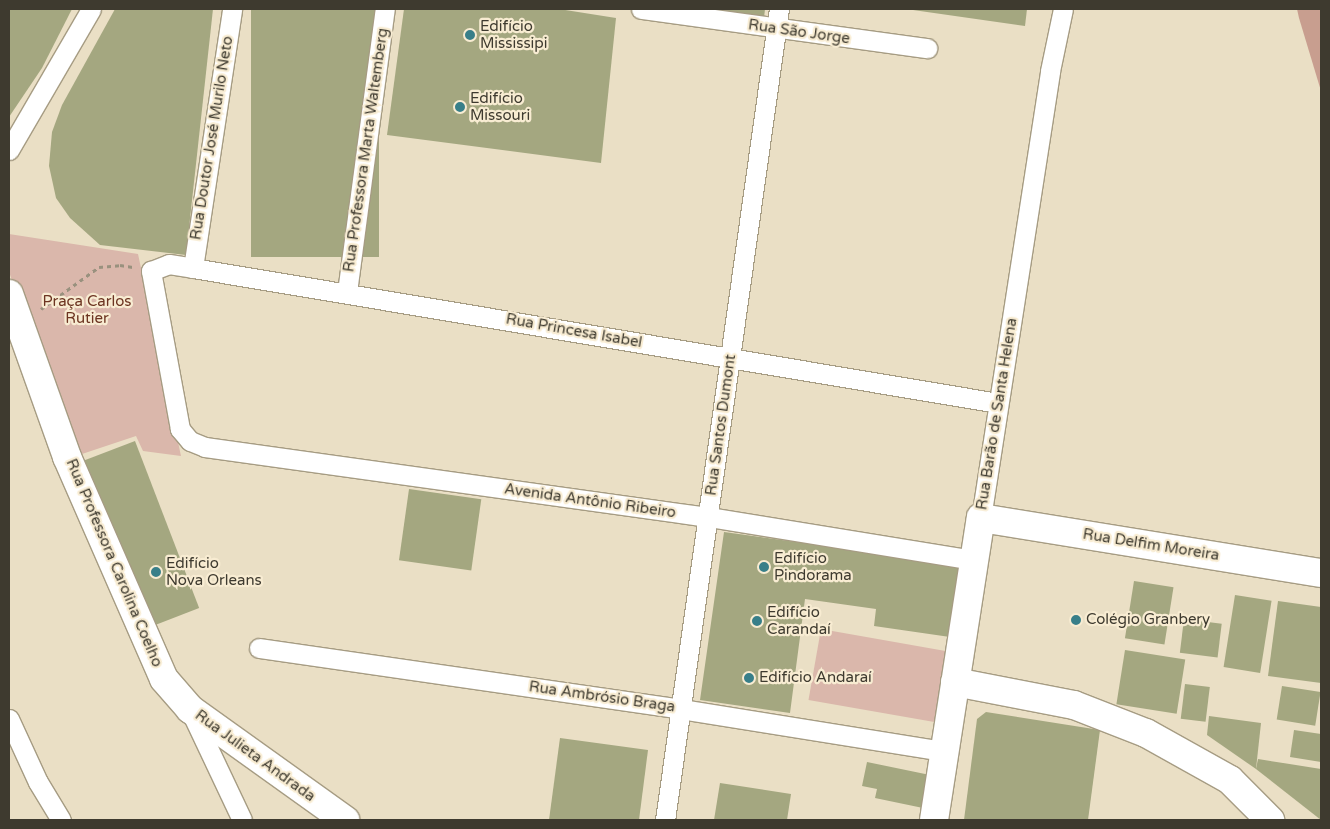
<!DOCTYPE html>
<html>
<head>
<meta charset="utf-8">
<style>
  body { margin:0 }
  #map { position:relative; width:1330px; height:829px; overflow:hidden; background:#eadfc5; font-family:"Varela Round",sans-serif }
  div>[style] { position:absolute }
  .green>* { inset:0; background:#dab7ab; transform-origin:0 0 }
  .forest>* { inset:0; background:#c89e8f }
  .building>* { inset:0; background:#a4a780; transform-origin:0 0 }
  .path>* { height:3px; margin-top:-1.5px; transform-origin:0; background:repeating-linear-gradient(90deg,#99917e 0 4px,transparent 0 8px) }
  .roads { filter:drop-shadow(1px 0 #a69c83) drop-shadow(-1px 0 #a69c83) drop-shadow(0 1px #a69c83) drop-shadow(0 -1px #a69c83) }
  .street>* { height:19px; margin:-9.5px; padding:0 9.5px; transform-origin:9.5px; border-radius:9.5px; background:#fff }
  .secondary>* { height:28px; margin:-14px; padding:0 14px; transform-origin:14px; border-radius:14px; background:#fff }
  .dots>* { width:14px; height:14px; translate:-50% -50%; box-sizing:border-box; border:2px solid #f8ecd2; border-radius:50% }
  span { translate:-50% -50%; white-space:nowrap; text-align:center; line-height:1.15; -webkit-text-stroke:4.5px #f8ecd2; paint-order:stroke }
  .poi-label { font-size:15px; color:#3e3a2f }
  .left { translate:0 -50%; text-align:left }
  .street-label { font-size:15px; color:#3e3a2f }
  .park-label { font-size:15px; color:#6c3421 }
  .frame { position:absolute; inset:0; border:10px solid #3e3a2f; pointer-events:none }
</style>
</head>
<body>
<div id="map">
  <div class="green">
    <i style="clip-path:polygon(9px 234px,138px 254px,181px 456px,143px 451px,136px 436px,76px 456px,9px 272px)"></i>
    <i style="left:821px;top:629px;width:135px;height:72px;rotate:10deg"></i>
  </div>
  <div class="forest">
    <i style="clip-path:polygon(1297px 9px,1321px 9px,1321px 91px,1299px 18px)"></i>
  </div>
  <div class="building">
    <i style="clip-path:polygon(9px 9px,72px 9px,42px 68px,9px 117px)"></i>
    <i style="clip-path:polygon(115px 9px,213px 9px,186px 255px,100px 245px,70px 218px,56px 198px,49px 166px,52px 132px,62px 105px)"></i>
    <i style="left:251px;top:9px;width:128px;height:248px"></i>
    <i style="clip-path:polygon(404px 9px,559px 9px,616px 18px,601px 163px,387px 135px)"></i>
    <i style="clip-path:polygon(716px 9px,765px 9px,764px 18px)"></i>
    <i style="clip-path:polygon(906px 9px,1027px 9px,1025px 26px)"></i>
    <i style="left:135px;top:441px;width:179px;height:56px;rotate:69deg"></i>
    <i style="left:409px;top:489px;width:73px;height:72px;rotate:8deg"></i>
    <i style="clip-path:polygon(724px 532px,961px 565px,950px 637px,874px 626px,876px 609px,805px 599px,790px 713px,700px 700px)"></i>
    <i style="left:1134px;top:581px;width:40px;height:58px;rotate:9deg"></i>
    <i style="left:1235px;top:595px;width:37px;height:73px;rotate:9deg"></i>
    <i style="clip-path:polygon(1278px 601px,1321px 607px,1321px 683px,1268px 676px)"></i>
    <i style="left:1184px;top:619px;width:38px;height:34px;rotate:7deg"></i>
    <i style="left:1125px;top:650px;width:61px;height:55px;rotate:9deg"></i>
    <i style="left:1185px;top:684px;width:25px;height:35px;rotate:7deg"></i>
    <i style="left:1282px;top:686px;width:39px;height:34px;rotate:9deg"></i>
    <i style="clip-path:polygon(986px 712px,1100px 730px,1088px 820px,964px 820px,977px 719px)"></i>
    <i style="clip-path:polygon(1209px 716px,1261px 723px,1256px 769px,1207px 735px)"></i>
    <i style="clip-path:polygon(1294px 730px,1321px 734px,1321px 762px,1290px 757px)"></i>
    <i style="clip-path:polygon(560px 738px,648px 750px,639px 820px,549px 820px)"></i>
    <i style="clip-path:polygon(1258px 759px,1321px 769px,1321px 820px,1256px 769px)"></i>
    <i style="clip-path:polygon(867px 762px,930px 775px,923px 808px,875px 798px,877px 789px,862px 786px)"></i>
    <i style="clip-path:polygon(720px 783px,791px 794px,787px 820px,714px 820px)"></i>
  </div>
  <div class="path">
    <i style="left:41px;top:309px;width:72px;rotate:-35.9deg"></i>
    <i style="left:99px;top:267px;width:21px;rotate:-5deg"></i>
    <i style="left:120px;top:265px;width:13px;rotate:9deg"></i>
  </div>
  <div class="roads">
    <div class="street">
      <i style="left:641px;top:9px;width:289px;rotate:7.8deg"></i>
      <i style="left:9px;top:150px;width:163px;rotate:-59.8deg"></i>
      <i style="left:193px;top:268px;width:262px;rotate:-81.4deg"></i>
      <i style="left:347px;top:292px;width:286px;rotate:-82.4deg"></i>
      <i style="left:981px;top:518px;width:452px;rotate:-81.2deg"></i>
      <i style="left:1050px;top:71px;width:63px;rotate:-78.2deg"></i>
      <i style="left:974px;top:560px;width:269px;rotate:-170.8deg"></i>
      <i style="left:708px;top:517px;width:508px;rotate:-172.08deg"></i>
      <i style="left:205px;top:447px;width:16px;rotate:-158deg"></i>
      <i style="left:190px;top:441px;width:16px;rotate:-130deg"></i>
      <i style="left:180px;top:429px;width:161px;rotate:-100.4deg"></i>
      <i style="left:151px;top:271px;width:19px;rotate:-21deg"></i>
      <i style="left:169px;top:264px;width:24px;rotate:9deg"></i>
      <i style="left:193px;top:268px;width:816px;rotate:9.52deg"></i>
      <i style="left:259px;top:648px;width:426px;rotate:8.2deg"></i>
      <i style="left:681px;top:709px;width:266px;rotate:9.1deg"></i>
      <i style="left:191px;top:712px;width:119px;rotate:64.7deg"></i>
      <i style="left:9px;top:719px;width:69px;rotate:65.3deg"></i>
      <i style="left:38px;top:782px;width:44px;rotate:58.8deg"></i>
      <i style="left:665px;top:820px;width:819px;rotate:-82deg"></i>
    </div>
    <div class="secondary">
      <i style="left:9px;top:294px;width:173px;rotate:70.4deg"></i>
      <i style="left:67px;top:457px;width:242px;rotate:66.4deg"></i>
      <i style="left:164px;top:679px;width:40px;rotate:49deg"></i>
      <i style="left:190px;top:709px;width:191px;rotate:35.6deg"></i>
      <i style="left:955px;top:682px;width:121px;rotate:10.9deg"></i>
      <i style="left:1074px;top:705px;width:77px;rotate:21.3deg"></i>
      <i style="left:1146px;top:733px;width:96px;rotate:29.2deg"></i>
      <i style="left:1230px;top:780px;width:57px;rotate:45deg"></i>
      <i style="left:934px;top:820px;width:306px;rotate:-81.2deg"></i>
      <i style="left:981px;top:518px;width:344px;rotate:9.2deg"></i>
    </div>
  </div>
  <div class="dots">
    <i style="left:470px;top:35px;background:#387f89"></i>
    <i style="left:460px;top:107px;background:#387f89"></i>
    <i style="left:764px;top:567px;background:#387f89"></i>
    <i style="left:156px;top:572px;background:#387f89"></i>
    <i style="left:1076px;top:620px;background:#387f89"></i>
    <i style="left:757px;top:621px;background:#387f89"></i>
    <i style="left:749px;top:678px;background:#387f89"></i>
  </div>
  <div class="poi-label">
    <span class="left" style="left:480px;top:35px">Edifício<br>Mississipi</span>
    <span class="left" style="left:470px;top:107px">Edifício<br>Missouri</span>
    <span class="left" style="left:774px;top:567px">Edifício<br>Pindorama</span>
    <span class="left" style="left:166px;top:572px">Edifício<br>Nova Orleans</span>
    <span class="left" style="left:767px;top:621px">Edifício<br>Carandaí</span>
    <span class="left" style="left:1086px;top:620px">Colégio Granbery</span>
    <span class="left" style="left:759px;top:678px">Edifício Andaraí</span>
  </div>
  <div class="street-label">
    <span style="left:799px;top:32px;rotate:8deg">Rua São Jorge</span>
    <span style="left:212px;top:138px;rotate:-81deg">Rua Doutor José Murilo Neto</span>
    <span style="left:366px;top:150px;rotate:-82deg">Rua Professora Marta Waltemberg</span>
    <span style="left:574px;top:331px;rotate:10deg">Rua Princesa Isabel</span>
    <span style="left:997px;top:414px;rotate:-81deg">Rua Barão de Santa Helena</span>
    <span style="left:721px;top:425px;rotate:-82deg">Rua Santos Dumont</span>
    <span style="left:590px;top:501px;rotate:8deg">Avenida Antônio Ribeiro</span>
    <span style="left:1151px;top:545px;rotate:9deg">Rua Delfim Moreira</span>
    <span style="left:114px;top:563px;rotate:67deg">Rua Professora Carolina Coelho</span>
    <span style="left:602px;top:697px;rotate:8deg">Rua Ambrósio Braga</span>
    <span style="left:255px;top:756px;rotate:36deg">Rua Julieta Andrada</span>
  </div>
  <div class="park-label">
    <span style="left:87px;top:310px">Praça Carlos<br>Rutier</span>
  </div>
  <div class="frame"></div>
</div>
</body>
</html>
